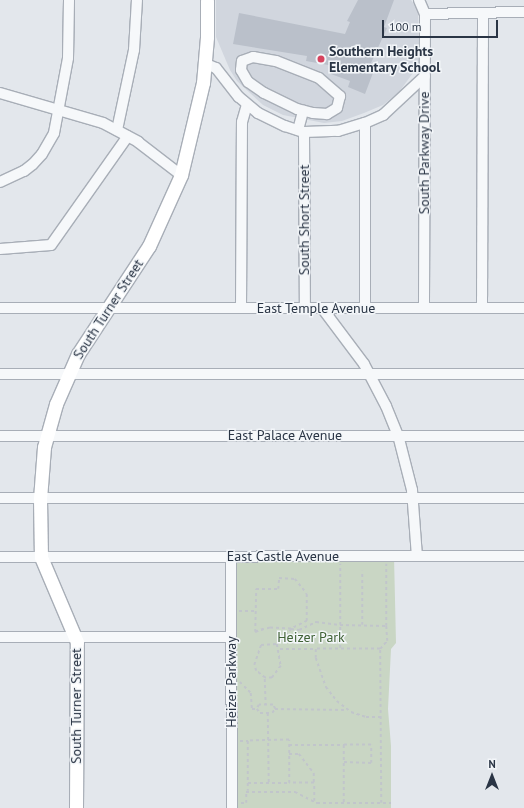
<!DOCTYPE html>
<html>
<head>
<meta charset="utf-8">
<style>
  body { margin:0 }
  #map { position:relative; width:524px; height:808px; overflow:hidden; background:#e3e7ec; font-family:"PT Sans",sans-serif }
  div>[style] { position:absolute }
  .built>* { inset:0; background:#d1d6de }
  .green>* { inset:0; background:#c9d6c4 }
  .building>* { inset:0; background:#bac0ca }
  .path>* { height:1.5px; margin-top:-0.75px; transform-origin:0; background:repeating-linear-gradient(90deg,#c1c5cb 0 3px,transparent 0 6px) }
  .roads { filter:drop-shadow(1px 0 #a8aeb7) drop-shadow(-1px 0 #a8aeb7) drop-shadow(0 1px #a8aeb7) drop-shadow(0 -1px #a8aeb7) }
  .minor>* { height:10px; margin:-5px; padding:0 5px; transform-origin:5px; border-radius:5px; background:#f6f8fa }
  .major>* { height:13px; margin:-6.5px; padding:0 6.5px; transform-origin:6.5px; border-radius:6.5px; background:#fff }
  .dots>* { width:11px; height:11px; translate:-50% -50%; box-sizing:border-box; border:2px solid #f3f6f9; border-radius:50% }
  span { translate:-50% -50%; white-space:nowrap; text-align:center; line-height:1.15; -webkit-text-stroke:3px #f3f6f9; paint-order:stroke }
  .poi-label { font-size:14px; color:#2a3545; font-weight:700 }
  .left { translate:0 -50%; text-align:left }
  .street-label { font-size:14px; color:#2a3545 }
  .park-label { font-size:14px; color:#406236 }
  .north { position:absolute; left:472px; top:756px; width:40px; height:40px; -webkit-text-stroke:3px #f3f6f9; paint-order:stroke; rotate:0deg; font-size:11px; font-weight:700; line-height:16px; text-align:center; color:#2a3545 }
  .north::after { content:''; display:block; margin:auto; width:14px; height:18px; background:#2a3545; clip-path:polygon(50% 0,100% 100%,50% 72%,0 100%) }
  .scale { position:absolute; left:382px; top:20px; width:116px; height:18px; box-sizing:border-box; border:2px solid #2a3545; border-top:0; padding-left:5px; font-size:12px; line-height:14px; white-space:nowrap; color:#2a3545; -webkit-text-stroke:3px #f3f6f9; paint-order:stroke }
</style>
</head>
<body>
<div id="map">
  <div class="built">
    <i style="clip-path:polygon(216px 0,411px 0,418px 10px,418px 66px,399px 92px,383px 105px,364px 113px,342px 121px,324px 123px,283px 115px,263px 105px,237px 81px,230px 70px,216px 37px)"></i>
  </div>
  <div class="green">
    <i style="clip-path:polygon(231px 556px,394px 556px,396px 643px,391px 649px,388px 709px,391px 746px,391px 808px,232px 808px)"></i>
  </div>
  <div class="building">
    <i style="clip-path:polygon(358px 0,394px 0,384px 27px,387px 28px,371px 63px,376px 65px,365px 94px,348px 87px,350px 81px,331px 74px,334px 66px,306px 61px,307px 56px,233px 44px,239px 13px,345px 34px,350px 22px,347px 21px)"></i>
  </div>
  <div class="path">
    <i style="left:239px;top:611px;width:18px"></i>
    <i style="left:362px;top:625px;width:54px;rotate:-90deg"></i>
    <i style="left:255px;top:632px;width:43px;rotate:-88.7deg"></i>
    <i style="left:256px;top:589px;width:22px"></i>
    <i style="left:278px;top:589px;width:11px;rotate:-85deg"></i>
    <i style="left:279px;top:578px;width:16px;rotate:4deg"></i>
    <i style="left:295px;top:579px;width:19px;rotate:51deg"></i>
    <i style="left:307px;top:594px;width:27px;rotate:90deg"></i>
    <i style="left:307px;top:621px;width:18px;rotate:153deg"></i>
    <i style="left:291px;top:629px;width:21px;rotate:-177deg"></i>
    <i style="left:270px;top:628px;width:16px;rotate:165deg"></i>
    <i style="left:255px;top:632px;width:9px;rotate:-21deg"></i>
    <i style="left:277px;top:644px;width:22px;rotate:80deg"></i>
    <i style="left:281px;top:666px;width:15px;rotate:127deg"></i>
    <i style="left:272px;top:678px;width:7px;rotate:180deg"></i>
    <i style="left:265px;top:678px;width:11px;rotate:-142deg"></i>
    <i style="left:256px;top:671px;width:6px;rotate:-108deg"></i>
    <i style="left:254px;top:665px;width:21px;rotate:-71deg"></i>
    <i style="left:261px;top:645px;width:16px;rotate:-4deg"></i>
    <i style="left:277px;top:644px;width:21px;rotate:-47deg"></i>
    <i style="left:291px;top:629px;width:8px;rotate:7deg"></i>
    <i style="left:299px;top:630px;width:19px;rotate:-25deg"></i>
    <i style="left:316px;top:622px;width:24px;rotate:7deg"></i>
    <i style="left:340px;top:625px;width:61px;rotate:-90deg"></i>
    <i style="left:340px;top:648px;width:23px;rotate:-90deg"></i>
    <i style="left:340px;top:625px;width:46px;rotate:1.2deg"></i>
    <i style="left:386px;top:626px;width:62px;rotate:-90deg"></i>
    <i style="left:280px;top:649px;width:36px"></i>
    <i style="left:380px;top:649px;width:64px;rotate:180deg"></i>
    <i style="left:316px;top:649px;width:9px;rotate:90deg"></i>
    <i style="left:316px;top:658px;width:31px;rotate:71deg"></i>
    <i style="left:326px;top:687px;width:18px;rotate:52deg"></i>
    <i style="left:337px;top:701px;width:18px;rotate:38deg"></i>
    <i style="left:351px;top:712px;width:16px;rotate:18deg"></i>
    <i style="left:366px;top:717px;width:14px"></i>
    <i style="left:265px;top:679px;width:26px;rotate:88deg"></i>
    <i style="left:240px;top:682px;width:16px;rotate:45deg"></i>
    <i style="left:251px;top:693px;width:16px;rotate:86deg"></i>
    <i style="left:252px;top:709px;width:5px"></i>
    <i style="left:257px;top:709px;width:5px;rotate:53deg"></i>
    <i style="left:260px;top:713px;width:12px"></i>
    <i style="left:272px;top:713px;width:5px;rotate:-53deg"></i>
    <i style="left:275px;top:709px;width:4px;rotate:-117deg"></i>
    <i style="left:273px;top:705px;width:14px;rotate:180deg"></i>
    <i style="left:259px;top:705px;width:4px;rotate:117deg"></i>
    <i style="left:275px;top:709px;width:72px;rotate:0.8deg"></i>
    <i style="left:268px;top:713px;width:70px;rotate:89.2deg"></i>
    <i style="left:240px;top:741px;width:8px"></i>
    <i style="left:289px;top:745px;width:55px"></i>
    <i style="left:289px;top:754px;width:10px"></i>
    <i style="left:299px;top:754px;width:24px;rotate:52deg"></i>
    <i style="left:314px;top:773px;width:10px;rotate:90deg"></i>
    <i style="left:314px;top:783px;width:25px;rotate:180deg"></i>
    <i style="left:344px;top:762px;width:27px;rotate:2deg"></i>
    <i style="left:371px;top:763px;width:18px;rotate:-90deg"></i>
    <i style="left:371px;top:745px;width:27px;rotate:180deg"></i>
    <i style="left:344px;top:745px;width:58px;rotate:90deg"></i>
    <i style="left:248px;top:783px;width:41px"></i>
    <i style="left:289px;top:783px;width:43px;rotate:-90deg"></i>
    <i style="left:289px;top:740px;width:41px;rotate:178.6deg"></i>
    <i style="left:248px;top:741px;width:50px;rotate:90deg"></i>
    <i style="left:314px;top:801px;width:18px;rotate:-90deg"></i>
    <i style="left:241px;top:803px;width:5px"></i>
    <i style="left:246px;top:803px;width:11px;rotate:-90deg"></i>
    <i style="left:246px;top:792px;width:49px"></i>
    <i style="left:295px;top:792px;width:25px;rotate:27deg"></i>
    <i style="left:317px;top:803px;width:74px"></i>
    <i style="left:381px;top:803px;width:154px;rotate:-90.4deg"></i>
    <i style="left:380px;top:649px;width:11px;rotate:-49deg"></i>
    <i style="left:387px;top:641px;width:15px;rotate:-94deg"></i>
  </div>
  <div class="roads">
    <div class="minor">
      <i style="left:419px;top:0;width:15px;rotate:67deg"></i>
      <i style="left:425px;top:14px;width:294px;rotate:90.2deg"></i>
      <i style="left:425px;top:14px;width:99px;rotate:-1.2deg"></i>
      <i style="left:253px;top:57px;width:23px;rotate:10deg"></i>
      <i style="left:276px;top:61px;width:46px;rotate:21.6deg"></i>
      <i style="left:319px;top:78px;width:28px;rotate:41deg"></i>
      <i style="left:340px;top:96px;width:12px;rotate:104deg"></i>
      <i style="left:337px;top:108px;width:12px;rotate:149deg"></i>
      <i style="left:327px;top:114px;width:14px;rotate:-176deg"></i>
      <i style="left:313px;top:113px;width:16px;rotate:-166deg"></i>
      <i style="left:297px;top:109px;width:37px;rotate:-154deg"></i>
      <i style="left:264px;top:93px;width:19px;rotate:-145deg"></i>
      <i style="left:248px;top:82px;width:14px;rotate:-120deg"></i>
      <i style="left:241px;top:70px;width:9px;rotate:-84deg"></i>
      <i style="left:242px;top:61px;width:12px;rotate:-20deg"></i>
      <i style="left:204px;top:63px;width:13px;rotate:23deg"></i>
      <i style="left:216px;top:68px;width:37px;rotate:52deg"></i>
      <i style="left:239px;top:97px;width:25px;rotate:40deg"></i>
      <i style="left:258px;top:113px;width:30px;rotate:26deg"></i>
      <i style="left:285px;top:126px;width:20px;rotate:18deg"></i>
      <i style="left:304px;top:132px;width:34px;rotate:-2deg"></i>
      <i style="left:338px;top:131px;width:28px;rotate:-17deg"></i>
      <i style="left:365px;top:123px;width:20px;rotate:-24deg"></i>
      <i style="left:383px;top:115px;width:57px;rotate:-42.9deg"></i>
      <i style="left:0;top:93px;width:107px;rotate:16.2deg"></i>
      <i style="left:103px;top:123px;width:40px;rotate:28deg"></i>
      <i style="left:138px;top:142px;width:54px;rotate:37.5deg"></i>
      <i style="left:365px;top:123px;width:185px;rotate:90deg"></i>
      <i style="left:117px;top:130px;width:82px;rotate:-78deg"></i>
      <i style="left:134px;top:50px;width:50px;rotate:-86.6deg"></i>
      <i style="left:298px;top:130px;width:20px;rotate:-75deg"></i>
      <i style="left:304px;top:132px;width:176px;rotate:89.7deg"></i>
      <i style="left:0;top:182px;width:26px;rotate:-25deg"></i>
      <i style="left:24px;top:171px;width:11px;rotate:-38deg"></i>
      <i style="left:33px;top:164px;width:13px;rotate:-48deg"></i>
      <i style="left:42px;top:154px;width:24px;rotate:-60deg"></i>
      <i style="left:54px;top:133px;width:76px;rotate:-79.4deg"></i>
      <i style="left:68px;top:58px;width:58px;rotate:-89deg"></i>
      <i style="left:0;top:249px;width:51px;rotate:-4.5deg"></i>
      <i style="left:51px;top:245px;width:133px;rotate:-54.8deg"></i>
      <i style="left:0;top:308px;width:524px"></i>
      <i style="left:241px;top:308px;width:186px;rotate:-89.7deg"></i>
      <i style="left:242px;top:122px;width:18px;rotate:-74deg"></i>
      <i style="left:322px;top:308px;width:70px;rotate:53.1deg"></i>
      <i style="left:364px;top:364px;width:47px;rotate:62.4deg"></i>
      <i style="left:386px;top:406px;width:31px;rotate:68deg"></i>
      <i style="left:398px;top:435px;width:57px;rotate:75.7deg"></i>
      <i style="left:412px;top:490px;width:66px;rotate:85.7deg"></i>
      <i style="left:482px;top:308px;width:295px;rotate:-89.8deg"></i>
      <i style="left:0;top:374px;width:524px"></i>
      <i style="left:0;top:436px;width:524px"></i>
      <i style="left:0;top:498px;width:524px"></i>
      <i style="left:231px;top:556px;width:252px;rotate:89.8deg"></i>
      <i style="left:0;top:557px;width:524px;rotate:-0.11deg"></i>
      <i style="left:0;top:637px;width:231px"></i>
    </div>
    <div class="major">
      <i style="left:76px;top:808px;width:166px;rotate:-89.7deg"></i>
      <i style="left:77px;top:642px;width:92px;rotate:-113deg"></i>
      <i style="left:41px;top:557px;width:58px;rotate:-91deg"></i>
      <i style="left:40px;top:499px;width:52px;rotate:-85.6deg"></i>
      <i style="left:44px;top:447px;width:45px;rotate:-74.4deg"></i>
      <i style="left:56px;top:404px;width:55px;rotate:-66.3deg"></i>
      <i style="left:78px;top:354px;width:129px;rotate:-56.7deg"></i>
      <i style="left:149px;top:246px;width:78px;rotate:-65.7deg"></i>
      <i style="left:181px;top:175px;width:95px;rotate:-76.6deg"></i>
      <i style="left:203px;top:83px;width:46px;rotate:-85deg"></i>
      <i style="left:207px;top:37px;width:37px;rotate:-90deg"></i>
    </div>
  </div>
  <div class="dots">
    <i style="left:321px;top:59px;background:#d6435e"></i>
  </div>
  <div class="poi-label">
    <span class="left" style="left:329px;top:59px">Southern Heights<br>Elementary School</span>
  </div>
  <div class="street-label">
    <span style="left:424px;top:153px;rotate:-90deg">South Parkway Drive</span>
    <span style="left:304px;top:220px;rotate:-90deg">South Short Street</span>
    <span style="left:316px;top:308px">East Temple Avenue</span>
    <span style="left:108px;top:309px;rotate:-57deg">South Turner Street</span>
    <span style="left:285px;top:435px">East Palace Avenue</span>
    <span style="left:283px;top:556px">East Castle Avenue</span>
    <span style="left:231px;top:682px;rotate:-90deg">Heizer Parkway</span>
    <span style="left:76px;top:706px;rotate:-90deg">South Turner Street</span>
  </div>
  <div class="park-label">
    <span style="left:311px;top:637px">Heizer Park</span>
  </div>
  <div class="north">N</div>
  <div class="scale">100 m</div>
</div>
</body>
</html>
